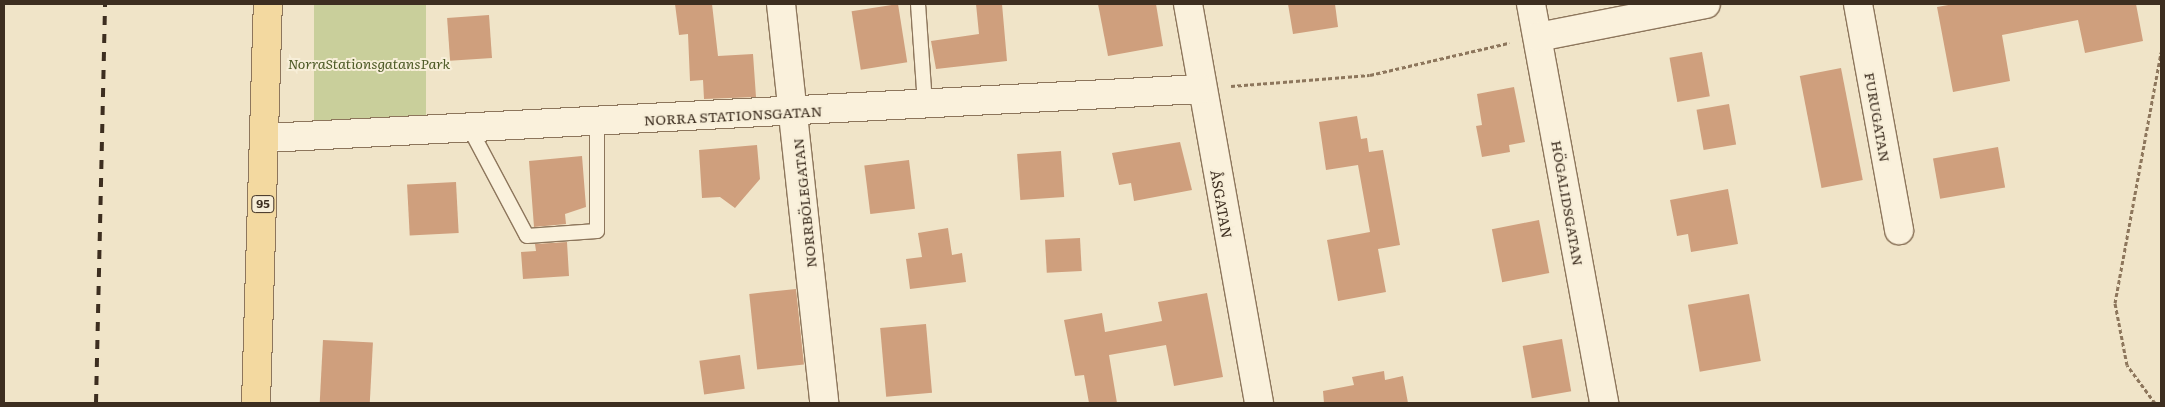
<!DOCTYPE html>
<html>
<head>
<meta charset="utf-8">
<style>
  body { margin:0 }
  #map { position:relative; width:2165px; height:407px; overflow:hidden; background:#f0e4c8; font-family:Literata,serif }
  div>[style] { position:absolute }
  .green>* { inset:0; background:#c9cf9b; transform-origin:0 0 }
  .building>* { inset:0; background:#cf9f7d; transform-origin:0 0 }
  .path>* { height:3px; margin-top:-1.5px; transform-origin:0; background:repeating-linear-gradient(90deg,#8d765c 0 4px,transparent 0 6.5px) }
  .roads { filter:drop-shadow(1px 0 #8d765c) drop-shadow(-1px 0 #8d765c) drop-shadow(0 1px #8d765c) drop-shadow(0 -1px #8d765c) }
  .service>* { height:14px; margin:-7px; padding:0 7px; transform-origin:7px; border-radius:7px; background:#faf1dc }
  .minor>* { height:28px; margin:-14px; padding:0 14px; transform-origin:14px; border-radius:14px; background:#faf1dc }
  .primary>* { height:28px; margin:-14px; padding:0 14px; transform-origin:14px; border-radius:14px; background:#f3d9a0 }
  .rail>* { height:4px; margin-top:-2px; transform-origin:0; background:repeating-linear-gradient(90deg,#3d2e20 0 9px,transparent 0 18px) }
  span { translate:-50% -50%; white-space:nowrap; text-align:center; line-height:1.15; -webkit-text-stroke:4px #f7eed8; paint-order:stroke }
  .shield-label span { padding:1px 4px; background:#f7eed8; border:1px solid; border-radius:4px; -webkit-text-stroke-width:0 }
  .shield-label { font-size:12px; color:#3d2e20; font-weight:700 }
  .park-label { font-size:14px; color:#4d5a26; font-style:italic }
  .street-label { font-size:14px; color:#3d2e20 }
  .frame { position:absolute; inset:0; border:5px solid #3d2e20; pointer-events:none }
</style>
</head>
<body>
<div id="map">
  <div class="green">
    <i style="left:314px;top:4px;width:112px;height:125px"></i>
  </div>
  <div class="building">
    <i style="clip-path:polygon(675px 4px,712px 4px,718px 56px,753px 54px,756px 97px,704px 99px,703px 80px,690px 81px,688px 34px,679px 35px)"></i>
    <i style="left:898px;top:4px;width:59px;height:47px;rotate:81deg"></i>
    <i style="clip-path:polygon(976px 4px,1002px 4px,1007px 61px,936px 69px,931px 41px,979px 34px)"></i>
    <i style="clip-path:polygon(1098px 4px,1156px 4px,1163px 46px,1108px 56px)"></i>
    <i style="clip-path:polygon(1288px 4px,1335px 4px,1338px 27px,1293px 34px)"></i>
    <i style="clip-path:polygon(1954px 4px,2136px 4px,2143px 41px,2085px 53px,2078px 20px,2002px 35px,2010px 81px,1953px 92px,1937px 7px)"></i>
    <i style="left:489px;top:15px;width:43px;height:42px;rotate:86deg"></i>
    <i style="left:1702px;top:52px;width:45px;height:33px;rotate:80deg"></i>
    <i style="left:1841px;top:68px;width:114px;height:42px;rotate:79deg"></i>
    <i style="clip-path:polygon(1514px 87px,1525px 142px,1509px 145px,1510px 152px,1482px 157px,1476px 126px,1482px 125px,1477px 94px)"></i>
    <i style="left:1729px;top:104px;width:41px;height:33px;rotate:80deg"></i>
    <i style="clip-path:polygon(1357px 116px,1361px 139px,1367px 138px,1369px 152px,1383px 150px,1400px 245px,1378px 249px,1386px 292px,1338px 301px,1327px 240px,1370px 232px,1358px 165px,1326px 170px,1319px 122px)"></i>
    <i style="clip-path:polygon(1180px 142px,1192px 190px,1134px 201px,1131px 183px,1119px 185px,1112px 153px)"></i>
    <i style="clip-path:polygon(757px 145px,760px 179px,735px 208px,720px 197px,702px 198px,699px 150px)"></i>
    <i style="left:1998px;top:147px;width:41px;height:66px;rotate:80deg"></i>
    <i style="left:1061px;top:151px;width:46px;height:44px;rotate:86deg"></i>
    <i style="clip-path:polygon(582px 156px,586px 207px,565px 214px,566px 224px,534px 227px,529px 161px)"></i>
    <i style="left:909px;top:160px;width:49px;height:45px;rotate:83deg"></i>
    <i style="left:456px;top:182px;width:51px;height:49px;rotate:87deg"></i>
    <i style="clip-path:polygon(1728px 189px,1738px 244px,1691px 252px,1688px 234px,1677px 236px,1670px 200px)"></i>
    <i style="left:1539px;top:220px;width:54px;height:48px;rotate:79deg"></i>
    <i style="clip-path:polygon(948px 228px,952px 255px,962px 253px,966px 282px,910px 289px,906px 259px,922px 257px,918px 233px)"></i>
    <i style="left:1080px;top:238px;width:33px;height:35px;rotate:87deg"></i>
    <i style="clip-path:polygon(567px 242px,569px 276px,523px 279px,521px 252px,536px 251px,535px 244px)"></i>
    <i style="left:796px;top:289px;width:76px;height:47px;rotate:84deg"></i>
    <i style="clip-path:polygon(1207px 293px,1223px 377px,1174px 386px,1166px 345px,1109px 355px,1117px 403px,1089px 403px,1084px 375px,1075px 376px,1064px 320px,1102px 313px,1105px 332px,1162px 321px,1158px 302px)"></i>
    <i style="left:1749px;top:294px;width:68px;height:62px;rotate:80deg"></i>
    <i style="left:926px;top:324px;width:69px;height:46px;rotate:85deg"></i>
    <i style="left:1562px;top:339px;width:53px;height:40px;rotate:80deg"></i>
    <i style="left:323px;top:340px;width:50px;height:63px;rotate:3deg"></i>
    <i style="left:740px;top:355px;width:34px;height:41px;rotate:82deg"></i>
    <i style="clip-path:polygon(1384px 371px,1385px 380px,1403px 376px,1408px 403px,1324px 403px,1323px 391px,1354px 385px,1352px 377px)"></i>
  </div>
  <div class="path">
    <i style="left:1231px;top:86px;width:139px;rotate:-4.5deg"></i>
    <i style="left:1370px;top:75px;width:143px;rotate:-13deg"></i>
    <i style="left:2155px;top:403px;width:47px;rotate:-126.4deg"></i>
    <i style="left:2127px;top:365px;width:63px;rotate:-101deg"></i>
    <i style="left:2115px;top:303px;width:255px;rotate:-79.6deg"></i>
  </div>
  <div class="roads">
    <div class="service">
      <i style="left:918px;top:4px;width:101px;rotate:86deg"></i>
      <i style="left:469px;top:127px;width:123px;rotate:62deg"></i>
      <i style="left:527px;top:236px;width:70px;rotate:-4.1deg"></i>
      <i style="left:597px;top:231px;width:110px;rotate:-90deg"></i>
    </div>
    <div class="minor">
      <i style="left:781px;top:4px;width:401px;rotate:83.8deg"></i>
      <i style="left:1188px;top:4px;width:405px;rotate:79.9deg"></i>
      <i style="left:1531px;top:4px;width:406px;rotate:79.6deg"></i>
      <i style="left:1858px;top:4px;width:230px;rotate:79.7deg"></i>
      <i style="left:1538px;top:37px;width:171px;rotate:-11.1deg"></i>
      <i style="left:266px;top:138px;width:936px;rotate:-3deg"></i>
    </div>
    <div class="primary">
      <i style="left:256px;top:403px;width:399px;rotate:-88.3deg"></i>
    </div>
  </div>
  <div class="rail">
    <i style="left:96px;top:403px;width:399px;rotate:-88.7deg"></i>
  </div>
  <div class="shield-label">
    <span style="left:263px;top:204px">95</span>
  </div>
  <div class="park-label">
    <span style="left:369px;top:63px">NorraStationsgatansPark</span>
  </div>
  <div class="street-label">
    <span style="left:733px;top:115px;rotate:-3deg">NORRA STATIONSGATAN</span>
    <span style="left:1878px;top:117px;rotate:80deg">FURUGATAN</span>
    <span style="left:804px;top:203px;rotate:-96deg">NORRBÖLEGATAN</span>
    <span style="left:1568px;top:203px;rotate:80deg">HÖGALIDSGATAN</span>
    <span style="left:1222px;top:204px;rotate:80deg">ÅSGATAN</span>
  </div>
  <div class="frame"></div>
</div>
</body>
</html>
